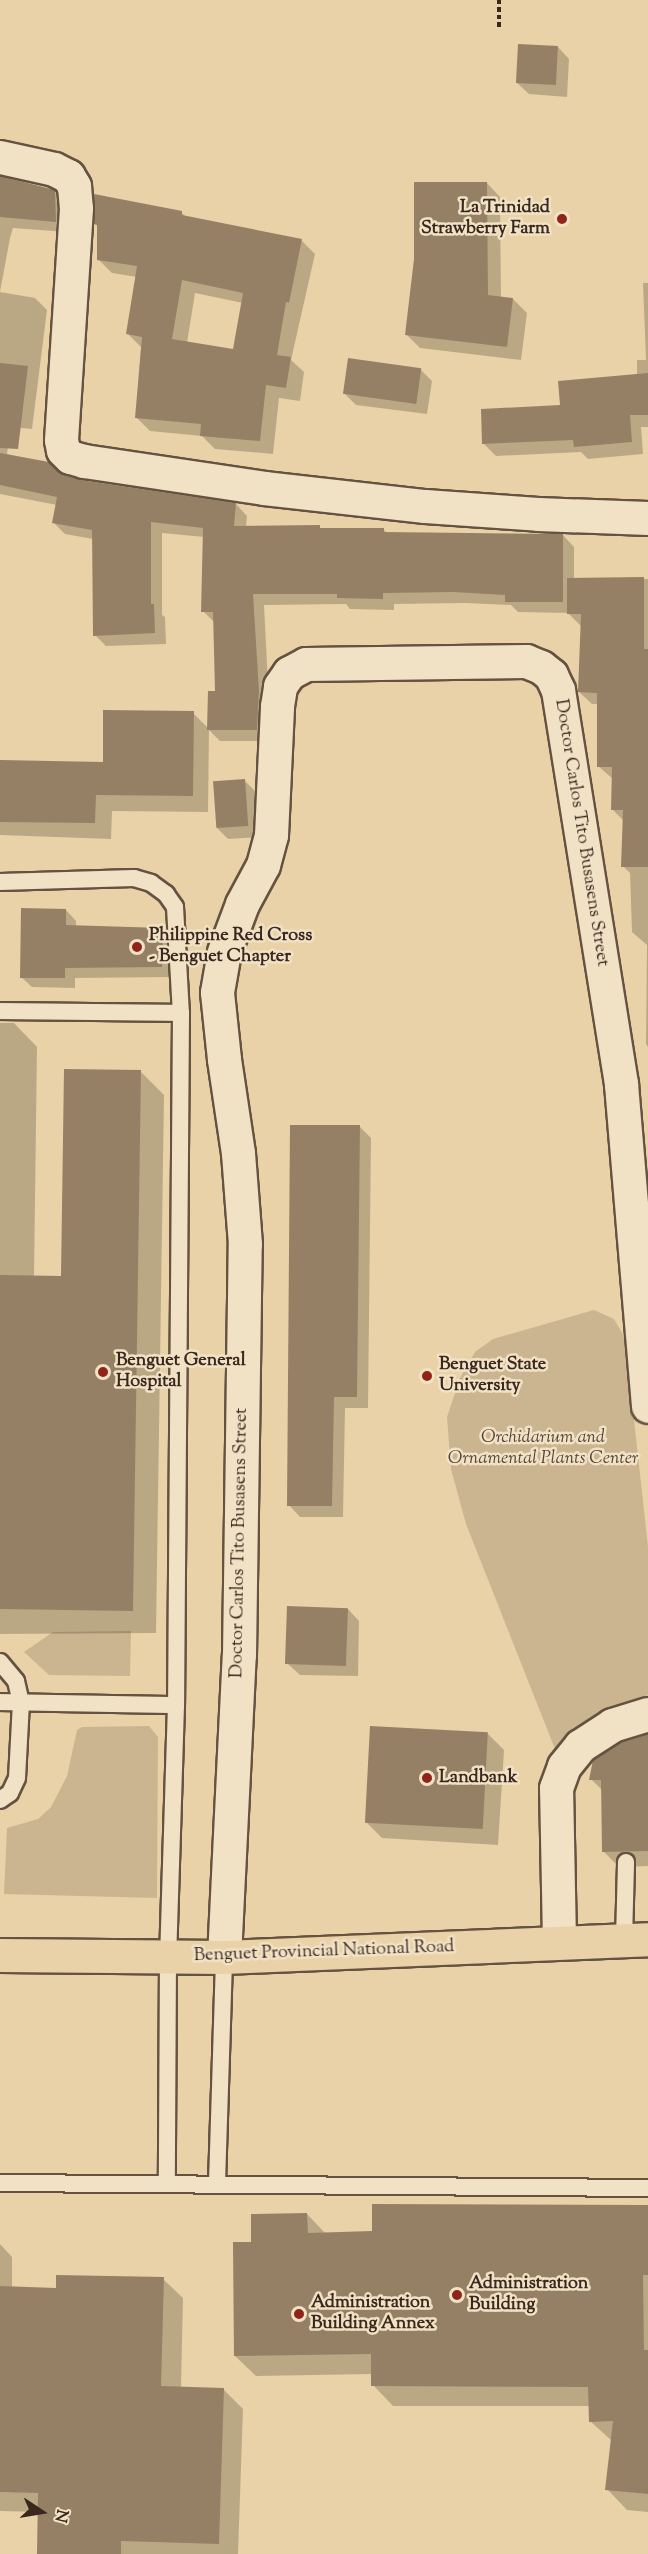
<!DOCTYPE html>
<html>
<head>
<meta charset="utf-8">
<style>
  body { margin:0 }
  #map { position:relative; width:648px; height:2554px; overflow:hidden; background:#e9d2a7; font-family:"Sorts Mill Goudy",serif }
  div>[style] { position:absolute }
  .green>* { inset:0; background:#cbb590 }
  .shadow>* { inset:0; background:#0003 }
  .building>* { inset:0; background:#958066; transform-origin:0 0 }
  .path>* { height:4px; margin-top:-2px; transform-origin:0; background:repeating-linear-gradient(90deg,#3a281f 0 4.5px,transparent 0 7.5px) }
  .roads { filter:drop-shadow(2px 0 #665241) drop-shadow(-2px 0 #665241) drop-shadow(0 2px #665241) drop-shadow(0 -2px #665241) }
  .lane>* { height:16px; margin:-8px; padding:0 8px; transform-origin:8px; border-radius:8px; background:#f1e2c6 }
  .street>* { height:33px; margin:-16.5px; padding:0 16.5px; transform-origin:16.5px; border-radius:16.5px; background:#f1e2c6 }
  .highway>* { height:33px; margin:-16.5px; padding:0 16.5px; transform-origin:16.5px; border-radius:16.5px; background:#e9d2a7 }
  .dots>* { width:16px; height:16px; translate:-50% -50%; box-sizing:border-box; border:3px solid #f1e2c6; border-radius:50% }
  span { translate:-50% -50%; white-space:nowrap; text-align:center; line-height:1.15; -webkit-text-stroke:5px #f1e2c6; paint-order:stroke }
  .poi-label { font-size:18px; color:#3a281f; font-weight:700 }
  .right { translate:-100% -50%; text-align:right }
  .left { translate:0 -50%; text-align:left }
  .street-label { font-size:18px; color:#3a281f }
  .park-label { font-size:18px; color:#574436; font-style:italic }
  .north { position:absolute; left:12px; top:2482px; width:60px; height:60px; -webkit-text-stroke:4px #f1e2c6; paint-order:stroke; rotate:102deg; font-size:16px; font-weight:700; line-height:24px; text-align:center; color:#3a281f }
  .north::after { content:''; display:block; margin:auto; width:21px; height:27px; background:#3a281f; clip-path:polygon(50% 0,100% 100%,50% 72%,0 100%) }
</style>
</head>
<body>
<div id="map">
  <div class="green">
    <i style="clip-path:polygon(594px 1310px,614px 1319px,625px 1338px,648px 1547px,648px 1695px,557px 1754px,466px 1524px,451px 1469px,447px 1417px,460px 1378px,475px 1352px,493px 1339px)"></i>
    <i style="clip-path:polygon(131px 1631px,130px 1676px,49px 1675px,24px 1652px,53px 1632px)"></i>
    <i style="clip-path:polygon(149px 1726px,158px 1737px,157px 1898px,4px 1894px,7px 1828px,38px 1819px,51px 1807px,67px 1776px,77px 1730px,82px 1727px)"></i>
  </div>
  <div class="shadow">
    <i style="clip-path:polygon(558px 47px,569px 59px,567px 97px,529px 94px,517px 83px)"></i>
    <i style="clip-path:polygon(0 178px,55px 193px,66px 205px,67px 232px,13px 228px,10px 238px,0 292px,35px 298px,47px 310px,32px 429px,11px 427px,7px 454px,48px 463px,64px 476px,79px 481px,236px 504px,247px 516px,246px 527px,319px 527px,322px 529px,384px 530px,387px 533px,563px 535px,574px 547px,574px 580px,648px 579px,648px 1047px,646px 1044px,647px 945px,632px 932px,630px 873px,623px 866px,624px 821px,612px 809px,613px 779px,598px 766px,598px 704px,592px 704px,579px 692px,582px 627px,568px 613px,518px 612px,511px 605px,465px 603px,394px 604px,394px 610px,350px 609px,346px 604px,264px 605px,269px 703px,268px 741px,220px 741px,209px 730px,208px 812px,112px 811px,111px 839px,0 835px,0 762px,104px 764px,193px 713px,209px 729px,217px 692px,215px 623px,203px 611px,204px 537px,162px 533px,162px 615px,165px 617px,166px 644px,106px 646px,95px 635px,93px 539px,65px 534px,54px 523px,57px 505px,0 494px)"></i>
    <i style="clip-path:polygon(487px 183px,500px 197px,501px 298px,513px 299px,527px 313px,521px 360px,420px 348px,406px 334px)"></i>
    <i style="clip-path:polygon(evenodd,181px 212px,186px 217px,301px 240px,315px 254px,291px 360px,304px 372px,300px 401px,279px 398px,273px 454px,215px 449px,202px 436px,150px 431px,136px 417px,141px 347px,128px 334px,137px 277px,112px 273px,98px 259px,99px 227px,95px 224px,181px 212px,195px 293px,243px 303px,234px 350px,187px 343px,195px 293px)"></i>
    <i style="clip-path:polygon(643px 283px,648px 283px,648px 427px,641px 427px,643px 454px,588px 459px,581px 452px,496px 456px,484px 444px,637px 376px,637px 360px,646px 360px)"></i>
    <i style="clip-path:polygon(420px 369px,432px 381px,427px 414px,356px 405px,345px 394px)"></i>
    <i style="clip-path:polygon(244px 780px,256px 792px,259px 837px,228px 839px,217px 828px)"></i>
    <i style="clip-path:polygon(66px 910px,76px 921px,76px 927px,162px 929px,173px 940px,172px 977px,75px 978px,75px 988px,32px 987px,21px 977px)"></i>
    <i style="clip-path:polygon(0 1023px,14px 1023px,37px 1047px,34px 1277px,62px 1277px,140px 1071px,164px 1095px,156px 1633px,0 1634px)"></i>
    <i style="clip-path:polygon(360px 1127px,371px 1138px,368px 1408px,345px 1408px,343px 1517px,300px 1517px,289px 1505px)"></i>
    <i style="clip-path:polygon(348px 1609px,359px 1621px,358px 1676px,300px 1675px,288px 1664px)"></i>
    <i style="clip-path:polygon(488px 1734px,504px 1750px,498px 1845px,382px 1838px,366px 1822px)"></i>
    <i style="clip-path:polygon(648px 1734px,648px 1866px,619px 1867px,603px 1851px,603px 1791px,591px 1779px)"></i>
    <i style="clip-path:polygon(648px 2207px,648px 2512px,627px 2510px,607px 2489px,612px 2441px,590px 2421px,590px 2406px,393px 2406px,373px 2385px,373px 2374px,256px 2376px,235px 2356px,253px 2243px,307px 2214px,326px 2234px,374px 2233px)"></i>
    <i style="clip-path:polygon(0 2244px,12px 2257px,12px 2288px,57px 2289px,163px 2279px,183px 2298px,181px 2388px,224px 2390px,243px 2409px,238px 2554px,38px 2554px,39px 2512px,0 2511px)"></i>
  </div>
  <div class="building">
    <i style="left:518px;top:44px;width:40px;height:39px;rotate:3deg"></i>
    <i style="clip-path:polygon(0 176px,55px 190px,56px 222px,0 217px)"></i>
    <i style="clip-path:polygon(414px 182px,487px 182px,488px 295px,513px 298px,507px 347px,405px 335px,414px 259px)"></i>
    <i style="clip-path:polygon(evenodd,94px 194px,182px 211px,182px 215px,302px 239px,289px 303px,286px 302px,277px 355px,291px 357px,286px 388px,266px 385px,260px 441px,200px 436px,201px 424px,135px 418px,142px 337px,126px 334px,137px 266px,97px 260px,97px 225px,94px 224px,94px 194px,182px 280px,243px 293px,233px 349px,172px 339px,182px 280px)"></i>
    <i style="left:348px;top:358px;width:74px;height:36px;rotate:8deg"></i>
    <i style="clip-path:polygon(0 363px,28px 366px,18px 449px,0 448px)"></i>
    <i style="clip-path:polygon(648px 373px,648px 415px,630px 415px,632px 442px,574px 447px,573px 440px,482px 444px,481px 409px,560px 405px,558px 381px)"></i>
    <i style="clip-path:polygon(0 453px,49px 462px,64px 475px,81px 480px,236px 503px,234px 526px,320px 525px,320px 528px,384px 528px,384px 532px,563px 534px,563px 602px,505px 602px,505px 595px,453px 592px,383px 593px,383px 599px,337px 598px,337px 594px,253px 594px,259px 691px,257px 730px,207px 730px,208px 691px,215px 691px,213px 612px,201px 612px,203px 528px,151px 522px,151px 604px,154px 604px,155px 633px,93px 636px,92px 530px,52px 523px,57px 497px,0 485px)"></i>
    <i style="clip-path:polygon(644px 577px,644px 649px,648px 649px,648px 867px,621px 867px,623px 810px,611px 810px,612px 767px,597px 767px,597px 693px,578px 692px,581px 614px,567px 614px,567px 578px)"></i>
    <i style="clip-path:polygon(103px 710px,194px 711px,193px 796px,96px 795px,95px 823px,0 822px,0 760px,103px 762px)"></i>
    <i style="left:245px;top:779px;width:47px;height:32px;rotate:86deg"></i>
    <i style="clip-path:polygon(21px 908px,66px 909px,66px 925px,163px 928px,162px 967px,65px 968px,65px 978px,20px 978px)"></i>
    <i style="clip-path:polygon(64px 1069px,141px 1070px,133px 1611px,0 1609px,0 1275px,61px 1276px)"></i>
    <i style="clip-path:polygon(290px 1125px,360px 1125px,357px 1397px,334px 1397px,332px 1506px,287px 1506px)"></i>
    <i style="left:287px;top:1606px;width:61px;height:58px;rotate:2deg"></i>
    <i style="left:370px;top:1726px;width:118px;height:97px;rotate:3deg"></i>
    <i style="clip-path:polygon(648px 1734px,648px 1851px,602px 1852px,601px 1780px,589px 1780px,593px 1760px,620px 1742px)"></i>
    <i style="clip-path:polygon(372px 2204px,648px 2205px,648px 2275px,643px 2275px,644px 2350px,648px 2350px,648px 2494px,605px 2490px,613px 2421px,589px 2422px,588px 2387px,371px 2386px,371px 2354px,234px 2356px,233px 2242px,251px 2242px,251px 2214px,307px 2213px,308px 2233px,372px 2231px)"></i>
    <i style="clip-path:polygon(56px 2275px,164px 2277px,161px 2386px,224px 2388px,219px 2544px,121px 2541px,121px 2554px,37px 2554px,38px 2493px,0 2492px,0 2286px,56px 2288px)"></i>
  </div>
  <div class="path">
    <i style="left:499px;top:0;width:28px;rotate:90deg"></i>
  </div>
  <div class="roads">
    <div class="lane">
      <i style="left:0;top:882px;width:134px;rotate:-1.7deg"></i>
      <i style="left:134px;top:878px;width:18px;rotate:16deg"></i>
      <i style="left:151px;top:883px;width:19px;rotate:36deg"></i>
      <i style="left:166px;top:894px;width:16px;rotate:55deg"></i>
      <i style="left:175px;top:907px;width:106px;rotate:86.8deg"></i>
      <i style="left:181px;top:1013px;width:692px;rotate:90.41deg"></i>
      <i style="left:176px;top:1705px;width:253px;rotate:91.8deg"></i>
      <i style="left:168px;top:1958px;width:226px;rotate:90.3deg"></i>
      <i style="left:0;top:1011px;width:181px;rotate:0.6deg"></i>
      <i style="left:0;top:1662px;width:25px;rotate:50deg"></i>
      <i style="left:16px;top:1681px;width:22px;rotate:77deg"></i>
      <i style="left:21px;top:1702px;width:76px;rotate:93deg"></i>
      <i style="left:17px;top:1778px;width:17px;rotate:115deg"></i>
      <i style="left:10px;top:1793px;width:12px;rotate:145deg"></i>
      <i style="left:0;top:1702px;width:176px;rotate:1deg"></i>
      <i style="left:624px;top:1940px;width:78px;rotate:-88.5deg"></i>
      <i style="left:0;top:2183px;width:648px;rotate:0.44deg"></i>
      <i style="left:217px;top:2183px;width:226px;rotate:-88.2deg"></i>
    </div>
    <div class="street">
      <i style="left:0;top:157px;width:55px;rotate:12.5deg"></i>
      <i style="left:54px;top:169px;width:16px;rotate:27deg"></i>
      <i style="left:68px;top:176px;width:12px;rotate:59deg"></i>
      <i style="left:74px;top:186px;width:22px;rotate:85deg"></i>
      <i style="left:76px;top:208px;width:232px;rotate:93.7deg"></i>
      <i style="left:61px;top:440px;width:10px;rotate:79deg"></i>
      <i style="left:63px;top:450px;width:10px;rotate:45deg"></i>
      <i style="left:70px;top:457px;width:15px;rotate:16deg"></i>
      <i style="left:84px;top:461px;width:182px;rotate:8.5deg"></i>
      <i style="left:264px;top:488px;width:162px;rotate:6.4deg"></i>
      <i style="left:425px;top:506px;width:113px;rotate:4deg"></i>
      <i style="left:538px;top:514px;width:110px;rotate:2.1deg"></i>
      <i style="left:559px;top:1941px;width:153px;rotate:-91.1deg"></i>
      <i style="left:556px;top:1788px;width:23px;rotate:-70deg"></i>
      <i style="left:564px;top:1766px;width:26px;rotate:-51deg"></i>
      <i style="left:580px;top:1746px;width:38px;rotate:-33deg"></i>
      <i style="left:612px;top:1725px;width:38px;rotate:-17deg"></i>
      <i style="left:224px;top:1957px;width:302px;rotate:-87.2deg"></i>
      <i style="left:239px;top:1655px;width:411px;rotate:-89.2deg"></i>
      <i style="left:245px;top:1244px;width:91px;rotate:-94.4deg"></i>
      <i style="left:238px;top:1153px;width:95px;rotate:-98.5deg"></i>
      <i style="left:224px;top:1059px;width:67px;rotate:-96deg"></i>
      <i style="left:217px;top:992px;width:41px;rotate:-80.1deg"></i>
      <i style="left:224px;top:952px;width:51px;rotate:-69.4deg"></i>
      <i style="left:242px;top:904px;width:44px;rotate:-61.7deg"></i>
      <i style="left:263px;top:865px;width:31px;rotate:-75deg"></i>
      <i style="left:271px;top:835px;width:129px;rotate:-87.3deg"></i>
      <i style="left:277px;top:706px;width:20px;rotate:-81deg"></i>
      <i style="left:280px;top:686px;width:16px;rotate:-55deg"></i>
      <i style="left:289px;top:673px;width:19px;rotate:-28deg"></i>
      <i style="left:306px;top:664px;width:220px;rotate:-0.8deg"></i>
      <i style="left:526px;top:661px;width:16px;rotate:22deg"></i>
      <i style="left:541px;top:667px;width:13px;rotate:39deg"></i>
      <i style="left:551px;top:675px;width:17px;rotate:65deg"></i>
      <i style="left:558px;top:690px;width:399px;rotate:80.9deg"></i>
      <i style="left:621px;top:1084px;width:323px;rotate:85.2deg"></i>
    </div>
    <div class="highway">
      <i style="left:0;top:1955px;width:224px;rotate:0.5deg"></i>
      <i style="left:224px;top:1957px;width:424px;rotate:-2.4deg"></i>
    </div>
  </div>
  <div class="dots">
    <i style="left:562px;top:219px;background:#8f2418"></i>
    <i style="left:137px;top:947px;background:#8f2418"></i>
    <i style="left:103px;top:1372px;background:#8f2418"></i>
    <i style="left:427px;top:1376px;background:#8f2418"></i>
    <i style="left:427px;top:1778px;background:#8f2418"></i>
    <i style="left:457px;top:2295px;background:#8f2418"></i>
    <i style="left:299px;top:2314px;background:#8f2418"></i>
  </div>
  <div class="poi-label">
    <span class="right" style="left:550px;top:219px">La Trinidad<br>Strawberry Farm</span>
    <span class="left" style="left:149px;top:947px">Philippine Red Cross<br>- Benguet Chapter</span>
    <span class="left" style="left:116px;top:1372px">Benguet General<br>Hospital</span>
    <span class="left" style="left:439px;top:1376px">Benguet State<br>University</span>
    <span class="left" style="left:439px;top:1778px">Landbank</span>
    <span class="left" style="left:469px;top:2295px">Administration<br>Building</span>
    <span class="left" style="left:311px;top:2314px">Administration<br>Building Annex</span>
  </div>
  <div class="street-label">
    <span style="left:581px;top:833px;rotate:81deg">Doctor Carlos Tito Busasens Street</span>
    <span style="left:240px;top:1543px;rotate:-89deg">Doctor Carlos Tito Busasens Street</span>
    <span style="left:324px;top:1952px;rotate:-2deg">Benguet Provincial National Road</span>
  </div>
  <div class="park-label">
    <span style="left:543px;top:1449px">Orchidarium and<br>Ornamental Plants Center</span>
  </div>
  <div class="north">N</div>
</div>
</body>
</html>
